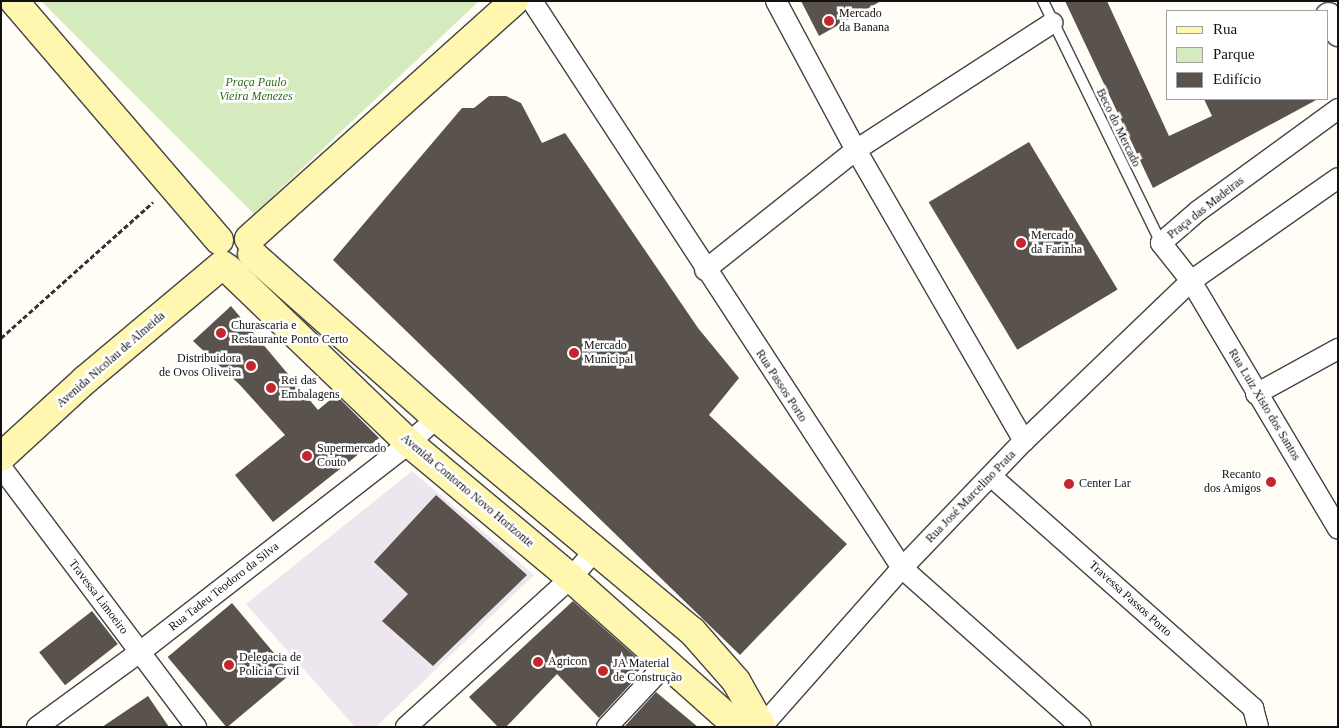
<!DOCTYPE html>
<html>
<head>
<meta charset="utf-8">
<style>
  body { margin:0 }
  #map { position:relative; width:1339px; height:728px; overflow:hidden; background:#fffdf5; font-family:Georgia,serif }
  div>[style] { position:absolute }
  .industrial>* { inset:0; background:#eee6ef }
  .green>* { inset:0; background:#d5ebbd }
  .building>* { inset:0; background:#5a524d; transform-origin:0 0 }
  .path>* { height:3px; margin-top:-1.5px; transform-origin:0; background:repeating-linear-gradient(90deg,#333 0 5px,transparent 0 7.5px) }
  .roads { filter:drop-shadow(1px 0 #444) drop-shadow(-1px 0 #444) drop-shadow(0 1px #444) drop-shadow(0 -1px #444) }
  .service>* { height:10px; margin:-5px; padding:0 5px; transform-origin:5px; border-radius:5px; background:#fff }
  .minor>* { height:20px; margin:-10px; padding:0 10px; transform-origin:10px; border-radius:10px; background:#fff }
  .tertiary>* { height:25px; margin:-12.5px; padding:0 12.5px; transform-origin:12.5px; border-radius:12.5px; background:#fff }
  .secondary>* { height:28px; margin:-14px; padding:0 14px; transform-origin:14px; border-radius:14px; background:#fff6b0 }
  .dots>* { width:14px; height:14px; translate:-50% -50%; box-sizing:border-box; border:2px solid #fff; border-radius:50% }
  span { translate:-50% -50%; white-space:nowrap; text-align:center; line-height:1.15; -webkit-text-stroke:5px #fff; paint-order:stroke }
  .poi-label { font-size:12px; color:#111 }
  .left { translate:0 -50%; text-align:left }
  .right { translate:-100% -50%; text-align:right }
  .park-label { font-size:12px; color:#2f6b1f; font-style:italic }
  .street-label { font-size:12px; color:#111 }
  .frame { position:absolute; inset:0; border:2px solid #111; pointer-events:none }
  .legend { position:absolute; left:1166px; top:10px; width:162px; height:90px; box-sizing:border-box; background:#fff; border:1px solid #a0a0a0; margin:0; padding:6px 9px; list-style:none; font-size:15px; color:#111 }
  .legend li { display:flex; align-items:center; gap:10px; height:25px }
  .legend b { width:25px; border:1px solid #a0a0a0 }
</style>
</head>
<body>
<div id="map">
  <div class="industrial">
    <i style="clip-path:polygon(412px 471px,534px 575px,376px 727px,355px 727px,246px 604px)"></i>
  </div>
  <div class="green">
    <i style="clip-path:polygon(41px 1px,479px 1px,254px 214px)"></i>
  </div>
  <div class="building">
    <i style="clip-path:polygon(801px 1px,881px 1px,819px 36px)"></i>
    <i style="clip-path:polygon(1065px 1px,1107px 1px,1169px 136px,1212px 116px,1204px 99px,1318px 99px,1153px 188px)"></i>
    <i style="clip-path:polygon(489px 96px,506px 96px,521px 103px,542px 143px,565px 133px,698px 328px,739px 378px,709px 415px,847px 544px,740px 655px,333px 260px,462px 108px,474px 108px)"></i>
    <i style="left:1029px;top:142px;width:172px;height:117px;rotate:59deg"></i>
    <i style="clip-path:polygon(231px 306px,318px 410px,336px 395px,379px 438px,273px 522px,235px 475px,285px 435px,240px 385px,193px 341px)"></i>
    <i style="clip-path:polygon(436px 495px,527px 575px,433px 666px,382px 621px,408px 594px,374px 562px)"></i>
    <i style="clip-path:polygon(573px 601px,645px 665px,635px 674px,638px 676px,599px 718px,557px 674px,506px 727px,498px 727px,469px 697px)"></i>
    <i style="left:232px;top:603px;width:92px;height:84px;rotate:50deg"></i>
    <i style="left:92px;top:611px;width:42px;height:67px;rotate:52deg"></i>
    <i style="clip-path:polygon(656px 692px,698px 727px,624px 727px)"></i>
    <i style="clip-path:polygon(148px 696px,169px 727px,102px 727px)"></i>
  </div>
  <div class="path">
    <i style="left:1px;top:338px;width:204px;rotate:-41.8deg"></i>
  </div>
  <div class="roads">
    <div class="service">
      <i style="left:1043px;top:1px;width:269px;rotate:64deg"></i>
    </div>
    <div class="minor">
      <i style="left:532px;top:1px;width:677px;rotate:56.87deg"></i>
      <i style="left:902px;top:568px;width:239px;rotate:41.6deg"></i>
      <i style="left:776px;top:1px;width:169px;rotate:61.8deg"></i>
      <i style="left:856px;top:150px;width:336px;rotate:60deg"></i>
      <i style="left:1338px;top:109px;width:173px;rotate:143.9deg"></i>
      <i style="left:1198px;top:211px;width:49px;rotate:139.1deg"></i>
      <i style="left:1161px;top:243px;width:48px;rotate:51.7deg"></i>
      <i style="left:1191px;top:281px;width:288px;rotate:59.3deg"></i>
      <i style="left:705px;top:270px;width:193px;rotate:-38.5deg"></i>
      <i style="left:856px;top:150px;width:234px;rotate:-32.9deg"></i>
      <i style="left:1256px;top:394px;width:94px;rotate:-28.8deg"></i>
      <i style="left:1px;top:467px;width:325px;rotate:53.1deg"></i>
      <i style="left:992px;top:477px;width:349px;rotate:41.5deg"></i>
      <i style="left:1253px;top:708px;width:20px;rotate:75deg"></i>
      <i style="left:763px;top:725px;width:210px;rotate:-48.5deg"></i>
      <i style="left:902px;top:568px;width:176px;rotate:-46.2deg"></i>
      <i style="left:1024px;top:441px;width:231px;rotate:-43.8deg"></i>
      <i style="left:1191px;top:281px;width:179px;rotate:-35deg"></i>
      <i style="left:37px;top:727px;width:127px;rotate:-36.1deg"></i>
      <i style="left:140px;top:652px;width:341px;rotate:-37.8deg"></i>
      <i style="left:409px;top:443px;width:38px;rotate:-42deg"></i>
      <i style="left:406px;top:727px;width:222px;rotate:-42.1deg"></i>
      <i style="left:571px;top:578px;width:38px;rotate:-49deg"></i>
      <i style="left:607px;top:727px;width:85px;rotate:-46.9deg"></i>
    </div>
    <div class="tertiary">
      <i style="left:1328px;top:15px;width:21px;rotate:61deg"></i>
    </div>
    <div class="secondary">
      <i style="left:14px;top:1px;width:315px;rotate:49.4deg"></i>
      <i style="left:249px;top:239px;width:356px;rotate:-41.9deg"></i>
      <i style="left:252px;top:254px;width:247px;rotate:41.6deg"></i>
      <i style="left:437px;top:418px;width:332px;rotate:39.9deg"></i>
      <i style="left:692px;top:631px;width:67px;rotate:48.7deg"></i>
      <i style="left:736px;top:681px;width:53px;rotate:60.5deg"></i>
      <i style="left:227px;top:268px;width:252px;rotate:43.9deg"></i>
      <i style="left:409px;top:443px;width:211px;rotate:39.8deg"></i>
      <i style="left:571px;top:578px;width:224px;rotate:41.7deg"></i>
      <i style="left:1px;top:457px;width:114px;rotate:-42.5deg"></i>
      <i style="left:85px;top:380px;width:179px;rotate:-40deg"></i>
    </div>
  </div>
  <div class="dots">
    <i style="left:829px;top:21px;background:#c4262e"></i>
    <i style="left:1021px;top:243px;background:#c4262e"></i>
    <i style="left:221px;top:333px;background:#c4262e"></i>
    <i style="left:574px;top:353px;background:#c4262e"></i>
    <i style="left:251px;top:366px;background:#c4262e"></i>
    <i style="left:271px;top:388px;background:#c4262e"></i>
    <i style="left:307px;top:456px;background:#c4262e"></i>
    <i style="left:1271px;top:482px;background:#c4262e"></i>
    <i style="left:1069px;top:484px;background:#c4262e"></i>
    <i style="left:538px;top:662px;background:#c4262e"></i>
    <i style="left:229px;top:665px;background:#c4262e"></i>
    <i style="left:603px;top:671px;background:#c4262e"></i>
  </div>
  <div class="poi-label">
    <span class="left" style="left:839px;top:21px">Mercado<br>da Banana</span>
    <span class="left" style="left:1031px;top:243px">Mercado<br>da Farinha</span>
    <span class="left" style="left:231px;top:333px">Churascaria e<br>Restaurante Ponto Certo</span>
    <span class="left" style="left:584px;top:353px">Mercado<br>Municipal</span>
    <span class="right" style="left:241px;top:366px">Distribuidora<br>de Ovos Oliveira</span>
    <span class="left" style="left:281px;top:388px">Rei das<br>Embalagens</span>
    <span class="left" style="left:317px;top:456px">Supermercado<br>Couto</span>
    <span class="right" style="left:1261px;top:482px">Recanto<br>dos Amigos</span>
    <span class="left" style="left:1079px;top:484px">Center Lar</span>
    <span class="left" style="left:239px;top:665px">Delegacia de<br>Policia Civil</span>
    <span class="left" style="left:548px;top:662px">Agricon</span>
    <span class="left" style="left:613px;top:671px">JA Material<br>de Construção</span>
  </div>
  <div class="park-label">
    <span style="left:256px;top:90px">Praça Paulo<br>Vieira Menezes</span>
  </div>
  <div class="street-label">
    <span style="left:1118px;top:128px;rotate:64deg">Beco do Mercado</span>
    <span style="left:1206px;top:208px;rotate:-38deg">Praça das Madeiras</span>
    <span style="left:111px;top:360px;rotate:-41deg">Avenida Nicolau de Almeida</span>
    <span style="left:781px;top:386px;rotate:57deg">Rua Passos Porto</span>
    <span style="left:1264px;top:405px;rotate:59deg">Rua Luiz Xisto dos Santos</span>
    <span style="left:467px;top:491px;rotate:40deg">Avenida Contorno Novo Horizonte</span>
    <span style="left:971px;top:497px;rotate:-46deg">Rua José Marcelino Prata</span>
    <span style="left:224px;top:587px;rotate:-38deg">Rua Tadeu Teodoro da Silva</span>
    <span style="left:98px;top:597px;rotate:53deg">Travessa Limoeiro</span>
    <span style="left:1130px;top:599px;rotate:42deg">Travessa Passos Porto</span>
  </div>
  <div class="frame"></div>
  <ul class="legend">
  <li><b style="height:6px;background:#fff6b0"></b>Rua</li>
  <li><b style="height:14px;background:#d5ebbd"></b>Parque</li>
  <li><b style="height:14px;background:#5a524d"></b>Edifício</li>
  </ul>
</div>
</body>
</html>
